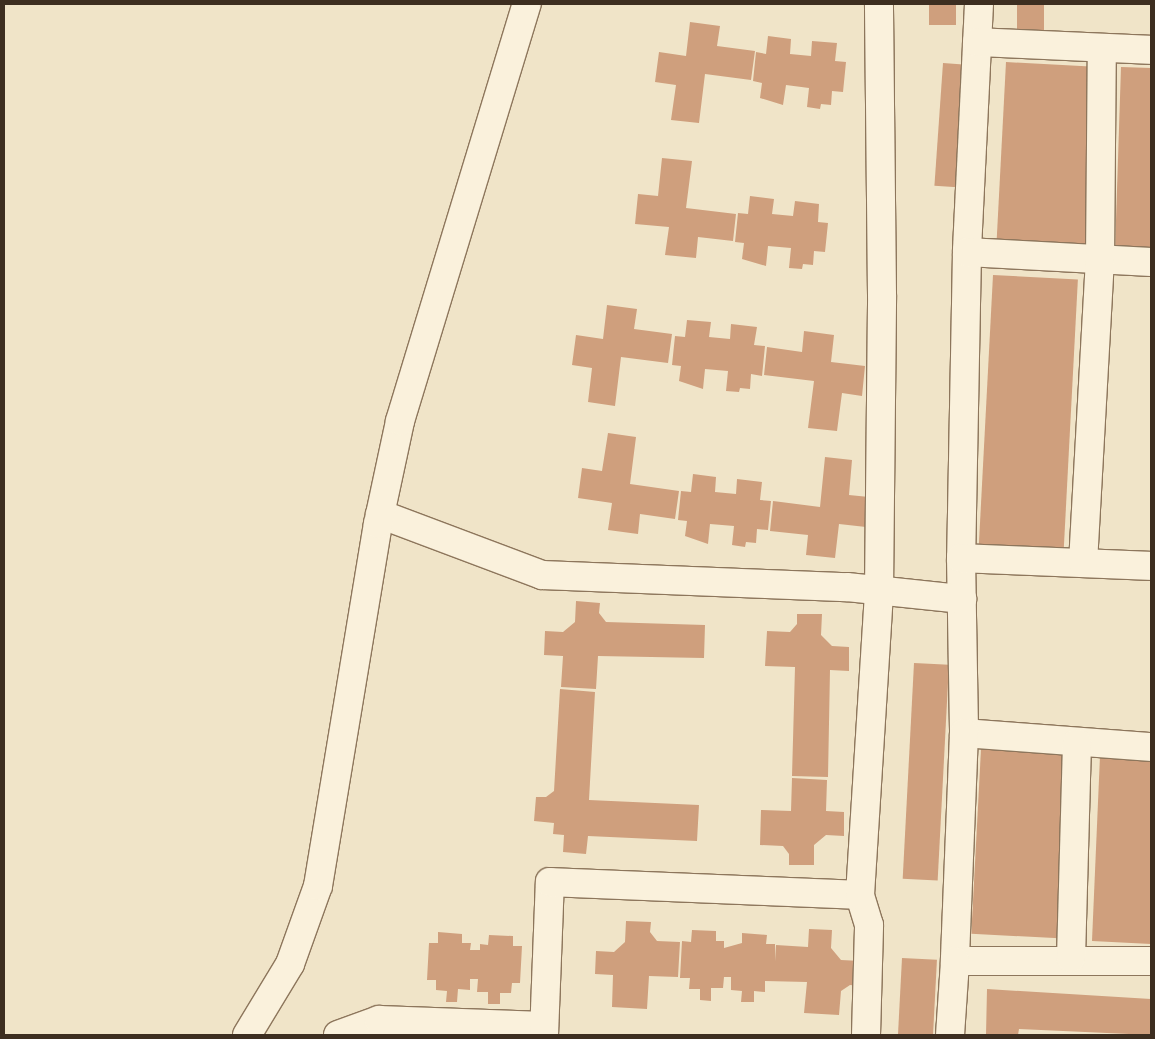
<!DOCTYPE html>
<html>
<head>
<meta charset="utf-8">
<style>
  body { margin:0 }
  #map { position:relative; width:1155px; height:1039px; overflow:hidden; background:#f0e4c8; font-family:Lora,serif }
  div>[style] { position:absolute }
  .building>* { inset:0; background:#cf9f7d; transform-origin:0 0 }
  .roads { filter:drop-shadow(1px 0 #8d765c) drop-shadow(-1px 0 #8d765c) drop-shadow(0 1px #8d765c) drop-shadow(0 -1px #8d765c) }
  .minor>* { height:28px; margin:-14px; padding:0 14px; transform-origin:14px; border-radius:14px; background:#faf1dc }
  span { translate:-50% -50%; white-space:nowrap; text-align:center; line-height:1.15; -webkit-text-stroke:5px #f7eed8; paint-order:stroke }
  .frame { position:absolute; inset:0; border:5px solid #3d2e20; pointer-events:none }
</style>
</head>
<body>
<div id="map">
  <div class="building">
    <i style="left:929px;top:4px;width:27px;height:21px"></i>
    <i style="left:1017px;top:4px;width:27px;height:27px"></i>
    <i style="clip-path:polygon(690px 22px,720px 26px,717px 46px,755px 51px,751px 80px,705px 74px,699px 123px,671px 120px,676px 85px,655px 82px,659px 52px,686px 56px)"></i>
    <i style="clip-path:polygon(768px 36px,791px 39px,790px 54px,811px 56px,812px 41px,837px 43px,835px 61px,846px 62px,843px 92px,832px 91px,831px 105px,821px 104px,820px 109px,807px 107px,809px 88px,786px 85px,783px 105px,760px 98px,762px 83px,753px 81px,756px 52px,766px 54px)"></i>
    <i style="left:1006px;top:62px;width:89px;height:181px;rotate:3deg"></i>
    <i style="left:943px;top:63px;width:27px;height:123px;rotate:4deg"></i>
    <i style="clip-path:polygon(1121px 67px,1151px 68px,1151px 252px,1115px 251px)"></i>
    <i style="clip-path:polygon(662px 158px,692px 161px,686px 208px,736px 214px,733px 241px,698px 237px,696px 258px,665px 255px,669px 227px,635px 224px,638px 194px,658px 196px)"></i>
    <i style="clip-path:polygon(750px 196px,774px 199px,772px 214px,793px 216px,795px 201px,819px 204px,818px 222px,828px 223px,825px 252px,814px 251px,813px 265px,803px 264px,802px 269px,789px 268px,791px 248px,768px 246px,766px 266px,742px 259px,744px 243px,735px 242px,738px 213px,748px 214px)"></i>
    <i style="left:993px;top:275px;width:85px;height:274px;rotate:3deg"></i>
    <i style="clip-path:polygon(607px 305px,637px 309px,634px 329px,672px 334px,668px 363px,621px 357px,615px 406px,588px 402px,592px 368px,572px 365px,576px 335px,603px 339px)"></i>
    <i style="clip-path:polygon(687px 320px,711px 322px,709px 337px,730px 339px,731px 324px,757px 327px,754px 345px,765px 346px,762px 376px,751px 374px,750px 389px,740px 388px,739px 392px,726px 391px,728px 371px,705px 369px,703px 389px,679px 381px,681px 366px,672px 365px,675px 336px,685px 337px)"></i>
    <i style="clip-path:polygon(804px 331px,834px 335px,831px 362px,865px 366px,862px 396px,842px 393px,837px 431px,808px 428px,814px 381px,764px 375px,767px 347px,802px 352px)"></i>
    <i style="clip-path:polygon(608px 433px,636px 437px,630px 484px,679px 491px,675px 519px,640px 514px,638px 534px,608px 530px,612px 503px,578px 498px,582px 468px,602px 471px)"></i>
    <i style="clip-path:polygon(825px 457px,852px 460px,849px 495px,869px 497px,866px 527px,839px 524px,835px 558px,806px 555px,808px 535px,770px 531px,773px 501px,820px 507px)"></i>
    <i style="clip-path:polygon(693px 474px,716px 477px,715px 492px,736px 494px,737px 479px,762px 482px,760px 500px,771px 501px,768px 530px,757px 529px,756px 543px,746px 542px,745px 547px,732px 545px,734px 526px,710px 524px,708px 544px,685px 536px,687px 521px,678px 520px,681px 491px,691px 492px)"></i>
    <i style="clip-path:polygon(576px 601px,600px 603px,599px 613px,606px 622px,705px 625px,704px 658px,598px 656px,596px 689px,561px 687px,563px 656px,544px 655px,545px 631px,563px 632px,575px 622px)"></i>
    <i style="clip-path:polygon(797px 614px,822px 614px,821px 635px,832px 646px,849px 647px,849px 671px,830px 670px,828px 777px,792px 776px,795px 667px,765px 666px,767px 631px,790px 632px,797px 624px)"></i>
    <i style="left:914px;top:663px;width:35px;height:216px;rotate:3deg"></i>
    <i style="clip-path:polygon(560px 689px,595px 692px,589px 800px,699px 805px,697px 841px,588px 836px,586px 854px,563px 852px,564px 835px,553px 834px,554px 823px,534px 821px,536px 797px,546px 797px,554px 791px)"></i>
    <i style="left:981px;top:749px;width:88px;height:185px;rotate:3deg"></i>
    <i style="clip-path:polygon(1100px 756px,1151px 759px,1151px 944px,1092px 941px)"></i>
    <i style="clip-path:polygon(792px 778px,827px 780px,826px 811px,844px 812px,844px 836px,826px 835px,814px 845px,814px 865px,789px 865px,789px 854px,783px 846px,760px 845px,761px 810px,791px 811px)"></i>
    <i style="clip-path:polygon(626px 921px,651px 922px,650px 932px,657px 941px,680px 942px,678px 977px,649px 976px,647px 1009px,612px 1007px,613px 975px,595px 974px,596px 951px,614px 952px,625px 942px)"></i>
    <i style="clip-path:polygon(809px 929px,832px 930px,831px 948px,841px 960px,861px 961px,860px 986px,850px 985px,841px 991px,839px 1015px,804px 1013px,807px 982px,765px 981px,765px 992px,754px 991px,754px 1002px,741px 1002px,742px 991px,731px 990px,731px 977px,724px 977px,723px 988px,711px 988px,711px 1001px,700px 1000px,700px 989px,689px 989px,690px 978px,680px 978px,682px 941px,691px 942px,692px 930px,716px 931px,716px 941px,724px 941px,724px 948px,742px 943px,742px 933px,767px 935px,766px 944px,775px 944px,775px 961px,776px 945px,808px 947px)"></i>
    <i style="clip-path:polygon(438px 932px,462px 934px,462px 943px,471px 943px,470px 950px,480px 950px,480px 944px,488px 945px,489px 935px,513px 936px,513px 946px,522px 946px,520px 983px,512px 983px,511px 993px,500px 993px,500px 1004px,488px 1004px,488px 992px,477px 992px,478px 979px,470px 979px,470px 990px,458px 989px,457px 1002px,446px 1002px,447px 991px,436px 990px,436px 980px,427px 980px,429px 943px,438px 943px)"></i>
    <i style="left:902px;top:958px;width:35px;height:77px;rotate:3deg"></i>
    <i style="clip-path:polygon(987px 989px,1151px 999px,1151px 1035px,1019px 1029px,1018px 1035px,986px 1035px)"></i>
  </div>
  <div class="roads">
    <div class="minor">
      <i style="left:979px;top:4px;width:248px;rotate:92.8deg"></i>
      <i style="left:967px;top:252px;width:306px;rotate:91.1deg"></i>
      <i style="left:961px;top:558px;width:175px;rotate:89deg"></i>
      <i style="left:964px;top:733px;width:188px;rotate:4.3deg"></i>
      <i style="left:977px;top:42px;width:174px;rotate:2.6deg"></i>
      <i style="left:967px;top:252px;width:184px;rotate:3.1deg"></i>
      <i style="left:380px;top:514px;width:173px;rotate:20.6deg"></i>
      <i style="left:542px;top:575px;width:305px;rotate:2.3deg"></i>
      <i style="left:847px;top:587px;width:116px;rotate:6deg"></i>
      <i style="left:961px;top:558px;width:190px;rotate:2.4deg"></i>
      <i style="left:1083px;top:563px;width:304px;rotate:-86.8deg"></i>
      <i style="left:1100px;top:259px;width:211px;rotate:-89.5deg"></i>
      <i style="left:964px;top:733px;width:228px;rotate:92.3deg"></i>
      <i style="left:955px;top:961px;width:196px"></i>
      <i style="left:1071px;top:958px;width:215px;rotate:-88.4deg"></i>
      <i style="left:247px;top:1035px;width:83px;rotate:-58.8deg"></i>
      <i style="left:290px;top:964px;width:83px;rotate:-70.3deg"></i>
      <i style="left:318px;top:886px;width:367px;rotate:-80.6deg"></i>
      <i style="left:378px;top:524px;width:105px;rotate:-77.9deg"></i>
      <i style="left:400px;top:421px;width:436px;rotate:-73.1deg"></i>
      <i style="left:338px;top:1035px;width:44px;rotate:-20.1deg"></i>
      <i style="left:379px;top:1020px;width:165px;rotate:2.1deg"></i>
      <i style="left:544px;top:1035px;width:153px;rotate:-87.8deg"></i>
      <i style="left:550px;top:882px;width:310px;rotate:2.4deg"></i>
      <i style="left:866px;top:1035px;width:110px;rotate:-88.4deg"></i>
      <i style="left:869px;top:925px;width:31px;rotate:-107deg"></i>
      <i style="left:860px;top:895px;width:305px;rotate:-86.4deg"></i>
      <i style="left:879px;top:591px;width:296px;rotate:-89.4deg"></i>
      <i style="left:882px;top:295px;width:291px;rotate:-90.6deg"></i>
      <i style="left:950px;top:1035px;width:74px;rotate:-86.1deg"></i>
    </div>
  </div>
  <div class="frame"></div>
</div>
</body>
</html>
